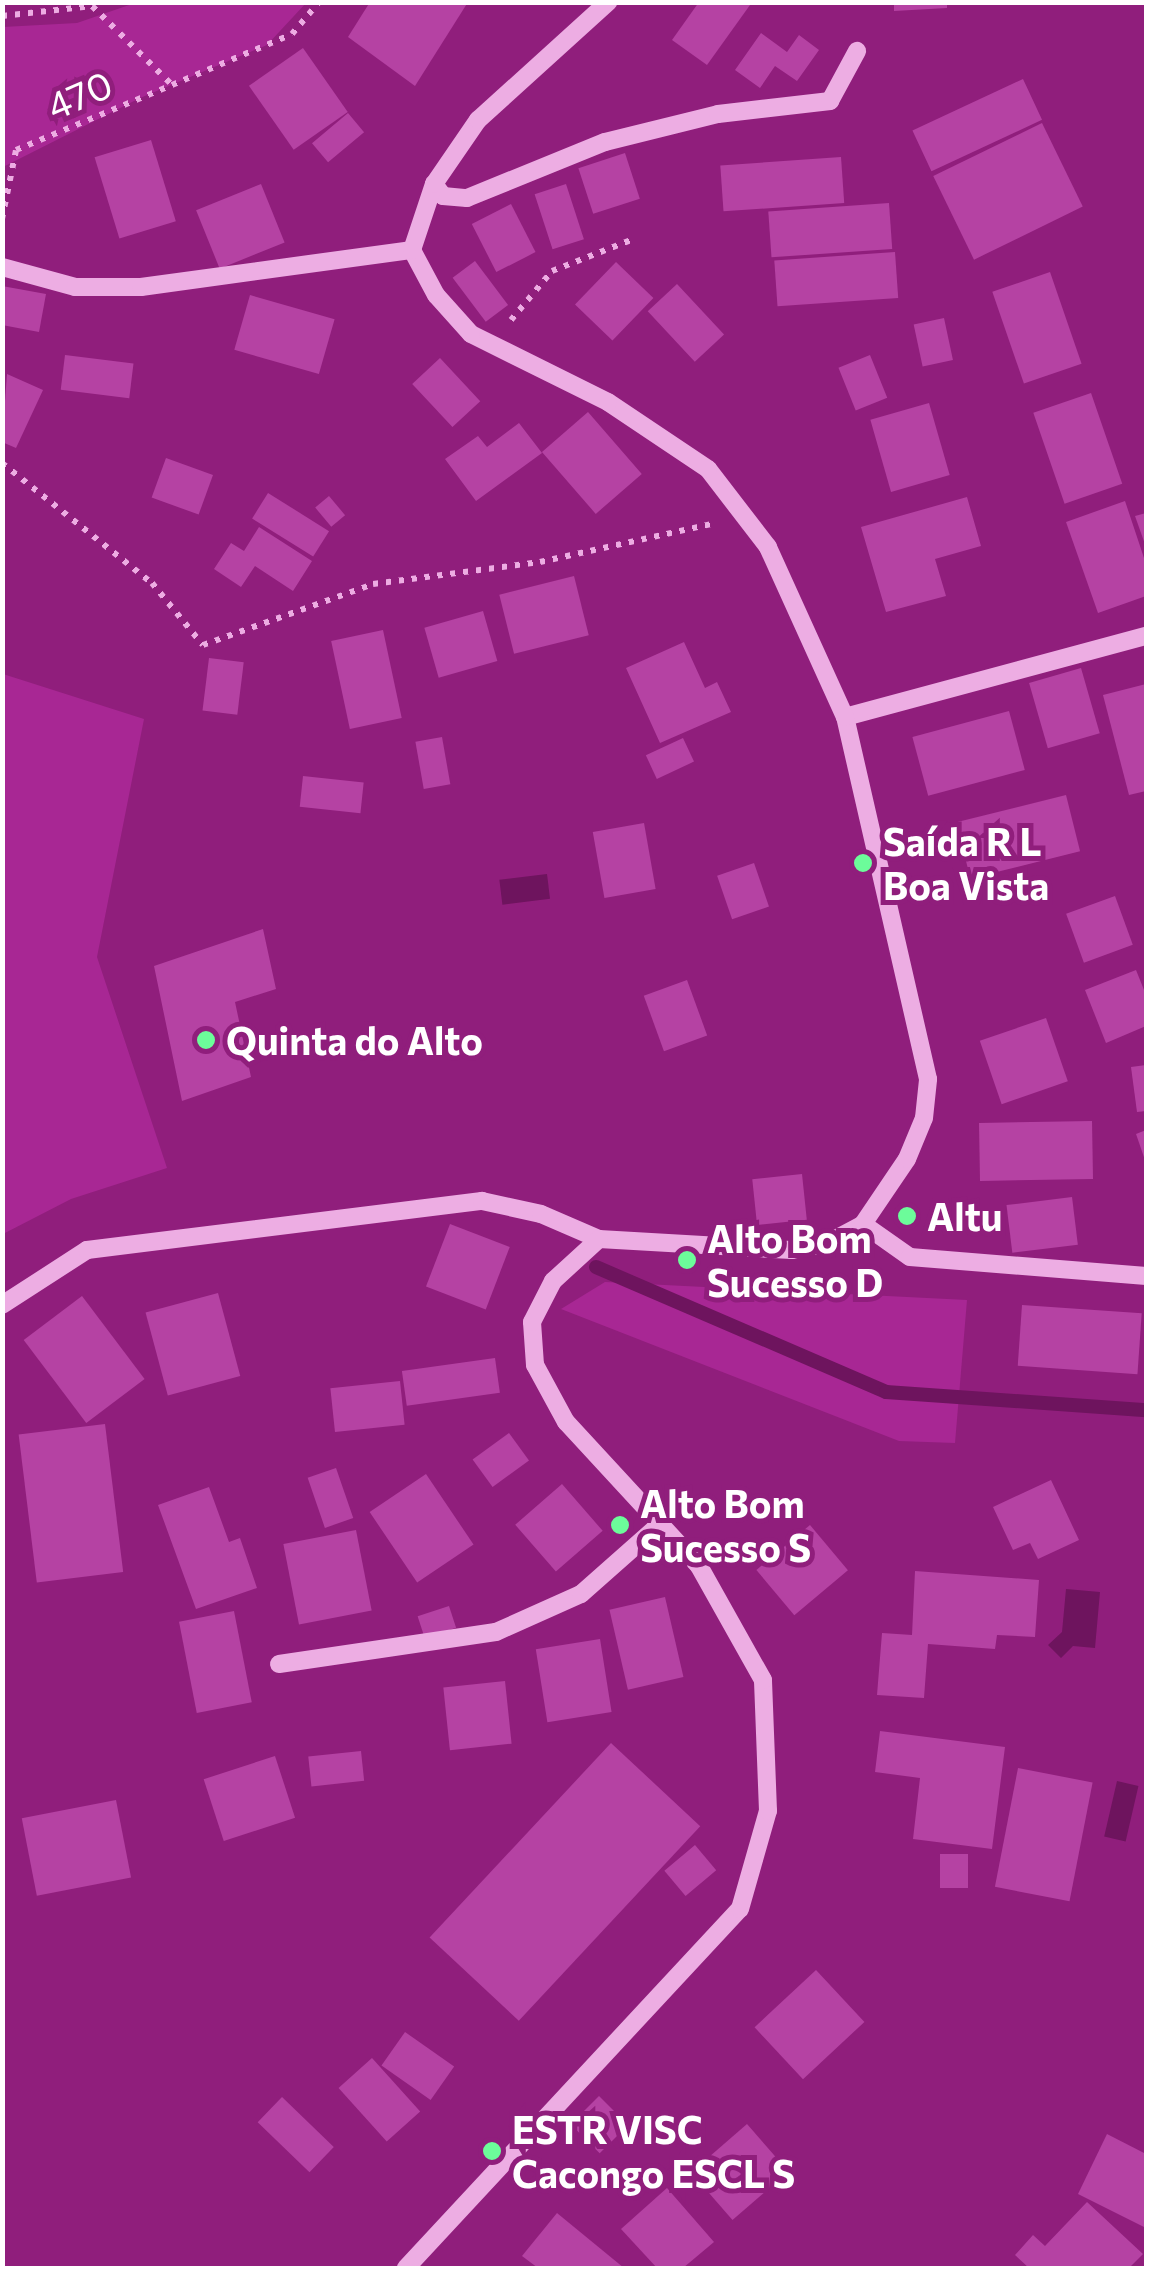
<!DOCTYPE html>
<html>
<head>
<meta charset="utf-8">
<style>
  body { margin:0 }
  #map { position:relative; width:1149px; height:2271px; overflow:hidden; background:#901e7c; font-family:Commissioner,sans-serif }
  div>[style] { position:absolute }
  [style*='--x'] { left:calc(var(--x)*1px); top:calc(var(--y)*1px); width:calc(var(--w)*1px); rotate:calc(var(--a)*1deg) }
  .green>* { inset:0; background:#a82794 }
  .water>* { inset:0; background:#6e145e; transform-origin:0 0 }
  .stream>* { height:14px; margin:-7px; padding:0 7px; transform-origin:7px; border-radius:7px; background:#6e145e }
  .building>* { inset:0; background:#b542a3; transform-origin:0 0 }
  .path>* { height:6px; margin-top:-3px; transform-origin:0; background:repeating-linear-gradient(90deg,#edade3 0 5px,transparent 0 13px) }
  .minor>* { height:18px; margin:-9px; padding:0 9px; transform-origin:9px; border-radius:9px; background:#edade3 }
  .dots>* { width:28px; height:28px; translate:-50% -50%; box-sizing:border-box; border:5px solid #901e7c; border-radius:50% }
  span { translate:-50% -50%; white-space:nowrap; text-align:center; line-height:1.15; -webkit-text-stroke:10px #901e7c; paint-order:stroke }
  .street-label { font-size:38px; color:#fff }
  .poi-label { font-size:38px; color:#fff; font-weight:700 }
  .left { translate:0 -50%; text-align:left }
  .frame { position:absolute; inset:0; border:5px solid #fff; pointer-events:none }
</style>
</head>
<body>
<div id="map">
  <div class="green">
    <div style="clip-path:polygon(135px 3px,306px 3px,267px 45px,140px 98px,3px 167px,3px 27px,77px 23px)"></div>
    <div style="clip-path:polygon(3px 674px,144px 719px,97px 957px,167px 1168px,71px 1199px,3px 1234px)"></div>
    <div style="clip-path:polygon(605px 1282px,967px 1300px,955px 1443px,899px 1441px,561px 1309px)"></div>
  </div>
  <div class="water">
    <div style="left:547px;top:874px;width:25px;height:48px;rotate:83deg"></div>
    <div style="clip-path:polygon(1066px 1589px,1100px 1592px,1095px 1648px,1073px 1646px,1061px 1658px,1048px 1645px,1062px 1632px)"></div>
    <div style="left:1117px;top:1781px;width:22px;height:57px;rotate:13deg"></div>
  </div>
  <div class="stream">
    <div style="--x:596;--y:1267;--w:316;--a:23.3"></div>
    <div style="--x:886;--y:1392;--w:261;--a:4"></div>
  </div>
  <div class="building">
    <div style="clip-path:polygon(370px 2px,468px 2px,415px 86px,348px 37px)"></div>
    <div style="clip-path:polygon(699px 2px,750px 5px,707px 65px,672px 40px)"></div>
    <div style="clip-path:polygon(894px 2px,947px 2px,947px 8px,894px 11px)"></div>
    <div style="clip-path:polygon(761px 33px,787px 52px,799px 35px,819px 50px,797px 81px,775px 66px,760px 88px,735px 70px)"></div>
    <div style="left:303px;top:48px;width:78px;height:66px;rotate:55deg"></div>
    <div style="left:1023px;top:79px;width:45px;height:122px;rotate:65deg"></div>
    <div style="left:348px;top:113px;width:25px;height:47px;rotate:50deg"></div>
    <div style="left:1042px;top:123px;width:93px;height:121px;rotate:64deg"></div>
    <div style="left:151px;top:140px;width:85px;height:59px;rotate:73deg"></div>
    <div style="left:625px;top:153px;width:48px;height:49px;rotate:72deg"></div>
    <div style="left:841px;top:157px;width:46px;height:121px;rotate:86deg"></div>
    <div style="left:261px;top:184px;width:63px;height:70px;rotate:68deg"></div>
    <div style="left:566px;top:184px;width:58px;height:33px;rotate:72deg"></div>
    <div style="left:889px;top:203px;width:46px;height:121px;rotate:86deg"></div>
    <div style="left:511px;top:204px;width:54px;height:44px;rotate:63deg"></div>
    <div style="left:895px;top:252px;width:46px;height:121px;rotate:86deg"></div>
    <div style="left:475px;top:261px;width:55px;height:28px;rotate:53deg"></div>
    <div style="left:616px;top:262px;width:52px;height:59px;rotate:44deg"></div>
    <div style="left:1050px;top:272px;width:97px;height:61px;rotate:71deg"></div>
    <div style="left:677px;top:284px;width:69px;height:40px;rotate:47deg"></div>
    <div style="clip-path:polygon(2px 286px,46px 294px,39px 332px,2px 325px)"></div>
    <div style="left:250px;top:295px;width:88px;height:57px;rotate:16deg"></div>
    <div style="left:944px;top:318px;width:43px;height:31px;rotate:78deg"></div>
    <div style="left:65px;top:355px;width:69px;height:35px;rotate:7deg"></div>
    <div style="left:870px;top:355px;width:46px;height:34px;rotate:68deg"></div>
    <div style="left:440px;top:358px;width:59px;height:38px;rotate:47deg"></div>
    <div style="clip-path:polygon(7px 374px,43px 390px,16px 448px,2px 442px)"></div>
    <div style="left:1091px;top:393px;width:96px;height:61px;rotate:71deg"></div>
    <div style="left:929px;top:403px;width:75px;height:61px;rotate:74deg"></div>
    <div style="left:588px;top:412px;width:82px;height:61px;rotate:49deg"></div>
    <div style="clip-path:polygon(519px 423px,542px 453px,476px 501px,445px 459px,478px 436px,487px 447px)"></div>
    <div style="left:166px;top:458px;width:50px;height:42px;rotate:20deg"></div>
    <div style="left:268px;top:493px;width:72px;height:30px;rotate:32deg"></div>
    <div style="left:329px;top:496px;width:25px;height:18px;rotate:50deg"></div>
    <div style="clip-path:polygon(967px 497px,981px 546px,935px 559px,946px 596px,886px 612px,861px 527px)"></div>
    <div style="clip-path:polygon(1125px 501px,1146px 564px,1146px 596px,1098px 613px,1066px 522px)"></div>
    <div style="clip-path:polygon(1146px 513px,1146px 547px,1135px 516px)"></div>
    <div style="clip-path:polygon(259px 527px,312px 561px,293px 591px,255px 566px,241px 587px,214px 569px,231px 543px,244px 551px)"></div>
    <div style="left:574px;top:576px;width:61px;height:77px;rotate:76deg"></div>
    <div style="left:483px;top:611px;width:52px;height:61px;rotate:74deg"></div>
    <div style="left:383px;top:630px;width:90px;height:53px;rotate:78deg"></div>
    <div style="clip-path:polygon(684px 642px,705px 688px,717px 682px,731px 712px,660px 743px,626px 668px)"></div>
    <div style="left:209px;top:658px;width:35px;height:53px;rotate:7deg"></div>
    <div style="left:1081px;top:668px;width:68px;height:54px;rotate:74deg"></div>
    <div style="clip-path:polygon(1146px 684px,1146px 791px,1129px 795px,1103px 695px)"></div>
    <div style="left:1009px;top:711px;width:61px;height:100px;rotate:75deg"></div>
    <div style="left:442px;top:737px;width:48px;height:27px;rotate:80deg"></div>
    <div style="left:683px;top:738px;width:26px;height:41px;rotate:65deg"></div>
    <div style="left:303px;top:776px;width:61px;height:31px;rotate:6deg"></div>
    <div style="left:1066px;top:795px;width:58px;height:113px;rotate:76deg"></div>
    <div style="left:644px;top:823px;width:67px;height:52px;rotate:80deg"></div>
    <div style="left:754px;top:863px;width:46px;height:39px;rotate:71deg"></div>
    <div style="left:1115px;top:896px;width:52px;height:52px;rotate:70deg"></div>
    <div style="clip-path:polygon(263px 929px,276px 989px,235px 1002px,251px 1077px,182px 1101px,154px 966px)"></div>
    <div style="clip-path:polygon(1136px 970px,1146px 995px,1146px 1026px,1106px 1043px,1085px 990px)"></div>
    <div style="left:687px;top:980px;width:59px;height:46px;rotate:70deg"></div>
    <div style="left:1046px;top:1018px;width:67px;height:70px;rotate:71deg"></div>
    <div style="clip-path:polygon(1146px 1065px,1146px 1111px,1137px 1112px,1131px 1067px)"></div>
    <div style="left:1092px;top:1121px;width:58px;height:113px;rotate:89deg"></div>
    <div style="clip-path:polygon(1146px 1130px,1146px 1163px,1136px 1134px)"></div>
    <div style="left:802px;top:1174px;width:46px;height:50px;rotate:84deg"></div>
    <div style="left:1072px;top:1197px;width:48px;height:66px;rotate:83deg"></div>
    <div style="left:450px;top:1224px;width:64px;height:67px;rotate:21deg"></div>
    <div style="left:218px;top:1293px;width:86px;height:75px;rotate:75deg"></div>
    <div style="left:82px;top:1296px;width:104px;height:73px;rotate:53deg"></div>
    <div style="left:1022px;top:1305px;width:120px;height:61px;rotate:4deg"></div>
    <div style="left:495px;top:1358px;width:35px;height:94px;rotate:82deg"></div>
    <div style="left:400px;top:1381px;width:44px;height:70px;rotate:84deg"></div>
    <div style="left:105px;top:1424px;width:149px;height:87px;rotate:83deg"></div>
    <div style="left:509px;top:1433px;width:34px;height:45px;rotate:54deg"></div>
    <div style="left:336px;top:1468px;width:53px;height:30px;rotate:71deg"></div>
    <div style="left:426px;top:1474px;width:85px;height:68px;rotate:56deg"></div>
    <div style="clip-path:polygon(1051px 1480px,1079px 1540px,1038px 1559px,1030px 1543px,1013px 1550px,993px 1507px)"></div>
    <div style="left:562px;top:1484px;width:62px;height:62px;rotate:49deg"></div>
    <div style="clip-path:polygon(209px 1487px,229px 1542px,240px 1538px,257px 1588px,196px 1609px,158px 1505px)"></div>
    <div style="left:810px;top:1525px;width:59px;height:70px;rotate:50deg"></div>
    <div style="left:356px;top:1530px;width:82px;height:74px;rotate:79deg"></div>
    <div style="clip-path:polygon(915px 1571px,1039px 1580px,1035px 1637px,997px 1635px,995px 1649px,928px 1644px,924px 1698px,877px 1695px,882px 1633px,912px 1635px)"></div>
    <div style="left:665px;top:1597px;width:82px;height:57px;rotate:77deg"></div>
    <div style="left:449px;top:1606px;width:23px;height:33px;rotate:72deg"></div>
    <div style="left:234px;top:1611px;width:93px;height:56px;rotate:79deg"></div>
    <div style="left:600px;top:1639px;width:74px;height:65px;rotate:81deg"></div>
    <div style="left:505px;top:1681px;width:63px;height:62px;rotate:84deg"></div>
    <div style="clip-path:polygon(880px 1731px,1005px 1747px,992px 1849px,913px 1839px,920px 1778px,875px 1772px)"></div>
    <div style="left:611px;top:1743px;width:122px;height:266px;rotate:43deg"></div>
    <div style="left:361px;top:1751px;width:30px;height:53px;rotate:84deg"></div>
    <div style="left:275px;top:1756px;width:65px;height:75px;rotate:72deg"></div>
    <div style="left:1018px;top:1768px;width:76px;height:121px;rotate:11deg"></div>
    <div style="left:116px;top:1800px;width:79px;height:96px;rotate:79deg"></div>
    <div style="left:695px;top:1845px;width:33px;height:40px;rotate:50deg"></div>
    <div style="left:968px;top:1854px;width:34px;height:28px;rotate:90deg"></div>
    <div style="left:816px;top:1970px;width:71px;height:84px;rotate:47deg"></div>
    <div style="left:405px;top:2032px;width:60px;height:41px;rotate:35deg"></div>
    <div style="left:372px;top:2058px;width:72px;height:45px;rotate:48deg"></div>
    <div style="left:599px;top:2096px;width:41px;height:40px;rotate:45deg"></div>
    <div style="left:282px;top:2097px;width:72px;height:35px;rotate:44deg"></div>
    <div style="left:747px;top:2124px;width:63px;height:74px;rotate:49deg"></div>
    <div style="clip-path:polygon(1107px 2134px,1146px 2154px,1146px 2228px,1078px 2194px)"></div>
    <div style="clip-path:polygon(667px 2188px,714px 2242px,683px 2268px,657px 2268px,621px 2229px)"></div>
    <div style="clip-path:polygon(1087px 2202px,1143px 2254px,1129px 2268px,1029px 2268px,1015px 2255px,1033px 2235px,1045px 2246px)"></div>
    <div style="clip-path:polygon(557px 2213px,624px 2268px,538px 2268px,522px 2256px)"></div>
  </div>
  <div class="path">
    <div style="--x:2;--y:16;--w:91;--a:-6.3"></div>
    <div style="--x:92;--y:6;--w:112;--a:44.6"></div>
    <div style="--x:172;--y:85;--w:130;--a:-23"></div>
    <div style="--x:292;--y:34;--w:42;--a:-49.8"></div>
    <div style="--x:2;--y:219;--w:70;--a:-78.5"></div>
    <div style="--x:16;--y:150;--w:169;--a:-22.6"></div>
    <div style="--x:511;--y:320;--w:64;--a:-50.1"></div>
    <div style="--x:552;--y:271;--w:90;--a:-21.4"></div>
    <div style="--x:2;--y:463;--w:192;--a:38.7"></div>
    <div style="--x:152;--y:583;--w:80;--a:50.6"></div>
    <div style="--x:203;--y:645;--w:181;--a:-19.7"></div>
    <div style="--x:373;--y:584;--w:168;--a:-7.5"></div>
    <div style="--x:540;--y:562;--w:175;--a:-12.5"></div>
  </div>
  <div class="minor">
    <div style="--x:434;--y:184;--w:15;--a:53"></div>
    <div style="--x:443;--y:196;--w:24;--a:5"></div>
    <div style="--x:467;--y:198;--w:149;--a:-22.1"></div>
    <div style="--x:605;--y:142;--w:116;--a:-13.9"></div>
    <div style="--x:718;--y:114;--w:113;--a:-6.6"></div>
    <div style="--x:830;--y:101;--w:57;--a:-61.6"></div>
    <div style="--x:2;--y:267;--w:76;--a:15.3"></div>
    <div style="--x:75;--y:287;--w:66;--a:0"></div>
    <div style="--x:141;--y:287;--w:274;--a:-7.8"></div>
    <div style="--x:845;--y:717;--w:312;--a:-15.1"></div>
    <div style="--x:863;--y:1224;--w:57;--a:35.1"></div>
    <div style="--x:910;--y:1257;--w:237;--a:4.6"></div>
    <div style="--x:2;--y:1305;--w:101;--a:-32.9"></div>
    <div style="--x:87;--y:1250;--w:398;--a:-7.1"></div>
    <div style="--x:482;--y:1201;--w:60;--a:12.4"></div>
    <div style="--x:541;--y:1214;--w:63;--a:23.3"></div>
    <div style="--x:599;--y:1239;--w:193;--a:3.3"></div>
    <div style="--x:792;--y:1250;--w:37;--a:-11"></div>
    <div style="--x:828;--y:1243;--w:40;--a:-28"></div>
    <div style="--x:863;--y:1224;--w:78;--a:-55.9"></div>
    <div style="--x:907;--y:1159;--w:44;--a:-67.5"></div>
    <div style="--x:924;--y:1118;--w:39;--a:-84"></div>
    <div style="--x:928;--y:1079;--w:371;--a:-102.9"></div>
    <div style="--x:845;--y:717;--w:187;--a:-114.4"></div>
    <div style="--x:768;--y:547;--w:98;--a:-127.6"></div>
    <div style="--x:708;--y:469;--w:120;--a:-146.2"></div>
    <div style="--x:608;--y:402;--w:153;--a:-153.6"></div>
    <div style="--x:471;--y:334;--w:52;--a:-131.9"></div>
    <div style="--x:436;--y:295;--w:51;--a:-118.1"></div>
    <div style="--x:412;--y:250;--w:70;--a:-71.6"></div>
    <div style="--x:434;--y:184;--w:78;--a:-55.5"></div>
    <div style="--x:478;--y:120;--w:176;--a:-42.2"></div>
    <div style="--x:279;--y:1664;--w:219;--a:-8.4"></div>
    <div style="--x:496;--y:1632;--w:93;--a:-24.1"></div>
    <div style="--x:581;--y:1594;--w:106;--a:-41.5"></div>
    <div style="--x:406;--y:2268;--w:490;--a:-47.1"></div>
    <div style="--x:740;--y:1909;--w:102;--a:-74.1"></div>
    <div style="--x:768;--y:1811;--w:131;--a:-92.2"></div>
    <div style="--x:763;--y:1680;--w:131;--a:-119.3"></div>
    <div style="--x:699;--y:1566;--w:196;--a:-132.7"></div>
    <div style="--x:566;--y:1422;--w:65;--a:-118.5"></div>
    <div style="--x:535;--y:1365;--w:43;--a:-94"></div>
    <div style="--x:532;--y:1322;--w:46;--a:-62.9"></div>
    <div style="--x:553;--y:1281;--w:62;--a:-42.4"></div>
  </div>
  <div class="dots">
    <div style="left:863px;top:863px;background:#6cfc9a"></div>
    <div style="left:206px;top:1040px;background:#6cfc9a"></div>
    <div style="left:907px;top:1216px;background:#6cfc9a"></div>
    <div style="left:687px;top:1260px;background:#6cfc9a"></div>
    <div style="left:620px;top:1525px;background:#6cfc9a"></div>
    <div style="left:492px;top:2151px;background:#6cfc9a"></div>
  </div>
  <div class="street-label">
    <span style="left:79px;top:94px;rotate:-23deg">470</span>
  </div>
  <div class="poi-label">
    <span class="left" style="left:883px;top:863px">Saída R L<br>Boa Vista</span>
    <span class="left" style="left:226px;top:1040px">Quinta do Alto</span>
    <span class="left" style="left:927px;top:1216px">Altu</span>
    <span class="left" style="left:707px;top:1260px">Alto Bom<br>Sucesso D</span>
    <span class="left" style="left:640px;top:1525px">Alto Bom<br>Sucesso S</span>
    <span class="left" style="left:512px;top:2151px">ESTR VISC<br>Cacongo ESCL S</span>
  </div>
  <div class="frame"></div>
</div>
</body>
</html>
